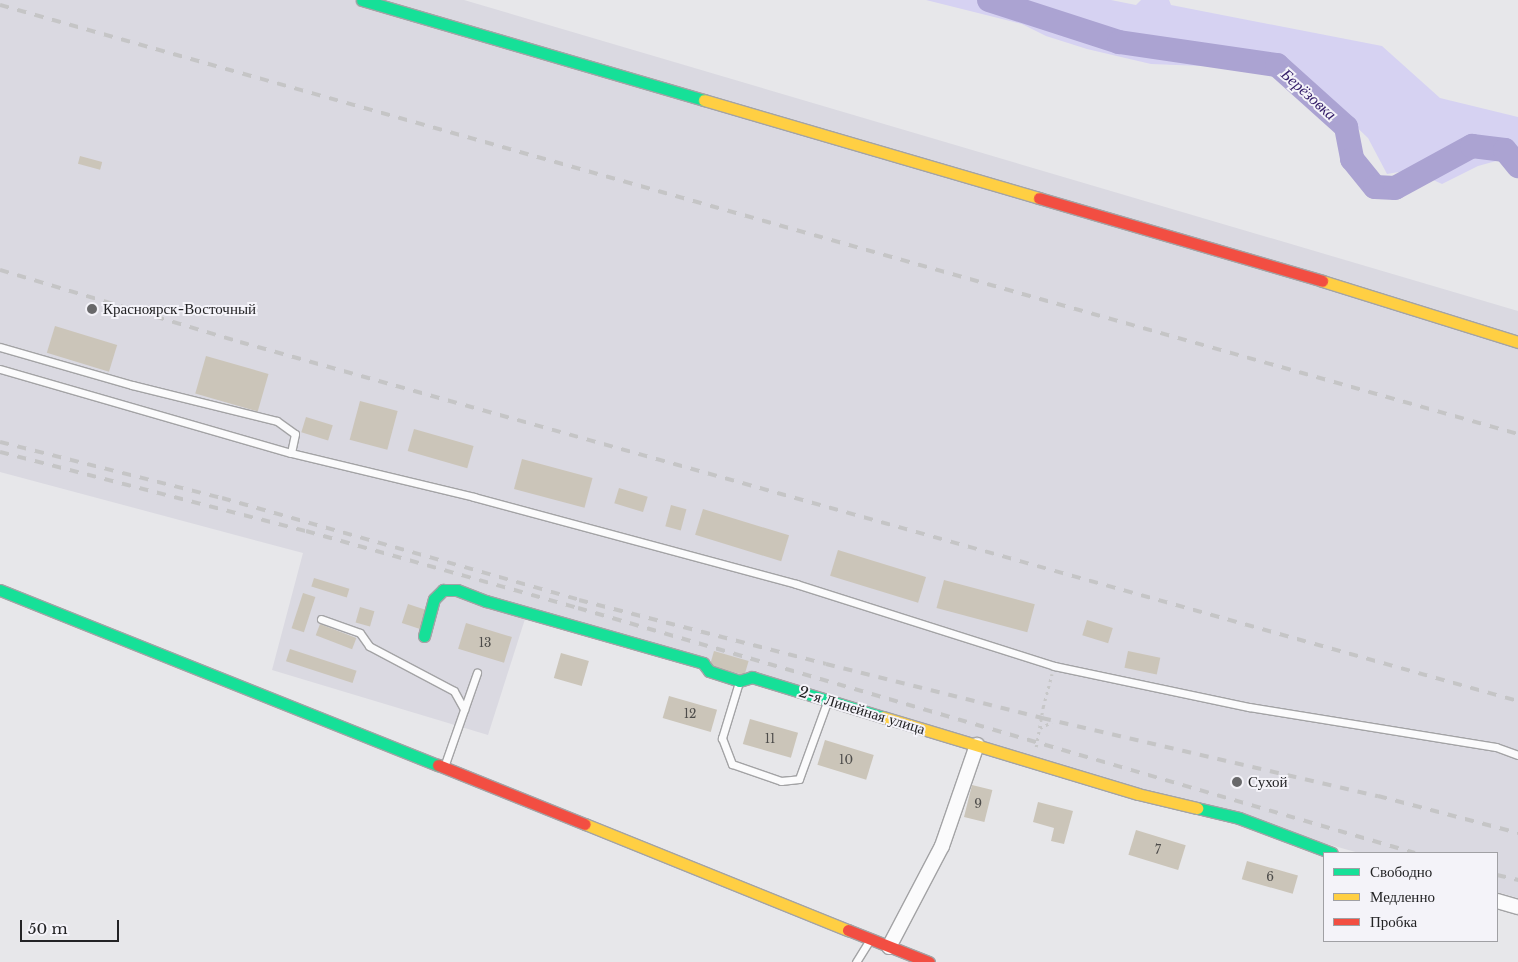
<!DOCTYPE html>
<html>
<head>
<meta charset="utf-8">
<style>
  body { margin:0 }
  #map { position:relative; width:1518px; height:962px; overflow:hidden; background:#e7e7ea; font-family:"Libre Baskerville",serif }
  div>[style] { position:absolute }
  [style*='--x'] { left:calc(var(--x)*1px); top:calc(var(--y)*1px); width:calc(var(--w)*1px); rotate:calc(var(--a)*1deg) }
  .built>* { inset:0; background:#dad9e1 }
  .green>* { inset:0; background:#d6d2f2 }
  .river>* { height:24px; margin:-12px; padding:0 12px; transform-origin:12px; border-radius:12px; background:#aba3d2 }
  .building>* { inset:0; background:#cbc5b9; transform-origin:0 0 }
  .path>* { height:2.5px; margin-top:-1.25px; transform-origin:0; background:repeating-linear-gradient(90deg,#c7c7c8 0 2.5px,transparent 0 6.5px) }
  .roads { filter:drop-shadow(1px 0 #a3a3a5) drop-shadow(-1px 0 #a3a3a5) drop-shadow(0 1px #a3a3a5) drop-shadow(0 -1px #a3a3a5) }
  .lane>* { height:7px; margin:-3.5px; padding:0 3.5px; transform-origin:3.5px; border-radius:3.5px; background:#fbfbfc }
  .street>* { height:14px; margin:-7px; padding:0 7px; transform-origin:7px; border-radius:7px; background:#fbfbfc }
  .fast>* { height:11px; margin:-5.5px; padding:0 5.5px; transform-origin:5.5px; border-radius:5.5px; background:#16e098 }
  .slow>* { height:11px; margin:-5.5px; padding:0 5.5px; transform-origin:5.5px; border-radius:5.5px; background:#ffcf43 }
  .jam>* { height:11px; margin:-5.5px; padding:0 5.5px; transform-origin:5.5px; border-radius:5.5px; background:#f24e42 }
  .rail>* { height:4px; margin-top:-2px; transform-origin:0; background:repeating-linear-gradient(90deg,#c5c5c6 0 9px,transparent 0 18px) }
  .dots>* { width:14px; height:14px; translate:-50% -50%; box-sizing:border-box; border:2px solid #f4f3f9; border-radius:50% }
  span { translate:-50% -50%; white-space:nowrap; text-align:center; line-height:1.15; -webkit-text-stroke:4px #f4f3f9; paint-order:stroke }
  .number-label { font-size:12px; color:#4d4c4a }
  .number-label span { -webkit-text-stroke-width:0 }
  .poi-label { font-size:15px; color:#232325 }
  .left { translate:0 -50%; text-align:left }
  .street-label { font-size:15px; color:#232325 }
  .water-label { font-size:16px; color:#331c68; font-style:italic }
  .legend { position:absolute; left:1323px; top:852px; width:175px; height:90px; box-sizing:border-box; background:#f4f3f9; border:1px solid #a0a0a4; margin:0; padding:6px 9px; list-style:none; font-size:15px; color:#232325 }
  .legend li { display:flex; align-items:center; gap:10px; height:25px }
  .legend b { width:25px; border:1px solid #a0a0a4 }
  .scale { position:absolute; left:20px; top:920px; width:99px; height:22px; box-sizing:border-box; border:2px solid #232325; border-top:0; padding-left:6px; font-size:15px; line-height:18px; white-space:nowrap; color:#232325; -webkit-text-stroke:4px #f4f3f9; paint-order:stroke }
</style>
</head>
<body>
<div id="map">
  <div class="built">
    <div style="clip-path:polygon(0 0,464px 0,1518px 311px,1518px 898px,1497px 892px,1497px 853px,1359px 853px,525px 619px,488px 735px,272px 670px,303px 553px,0 472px)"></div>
  </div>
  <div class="green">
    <div style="clip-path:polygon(926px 0,1111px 0,1136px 5px,1141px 0,1169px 0,1171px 5px,1382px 46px,1440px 98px,1518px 117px,1518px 155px,1478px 166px,1442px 184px,1411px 170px,1387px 174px,1368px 138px,1323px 95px,1271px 73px,1228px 67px,1151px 64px,1087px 49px,1046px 36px,1022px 24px)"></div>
  </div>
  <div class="river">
    <div style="--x:989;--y:0;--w:137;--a:17.9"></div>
    <div style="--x:1119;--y:42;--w:160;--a:8.3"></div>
    <div style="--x:1277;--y:65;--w:93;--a:41.9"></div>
    <div style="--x:1346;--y:127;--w:33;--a:79"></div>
    <div style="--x:1352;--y:159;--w:36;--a:51"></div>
    <div style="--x:1375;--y:187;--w:20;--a:3"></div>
    <div style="--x:1395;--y:188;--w:88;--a:-28.6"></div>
    <div style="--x:1472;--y:146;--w:33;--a:7"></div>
    <div style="--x:1505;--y:150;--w:21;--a:51"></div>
  </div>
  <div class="building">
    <div style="left:80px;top:156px;width:23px;height:8px;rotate:15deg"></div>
    <div style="left:55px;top:326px;width:65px;height:28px;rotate:17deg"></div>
    <div style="left:206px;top:356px;width:65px;height:39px;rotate:16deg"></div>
    <div style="left:360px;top:401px;width:39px;height:40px;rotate:15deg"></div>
    <div style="left:306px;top:417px;width:28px;height:16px;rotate:17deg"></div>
    <div style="left:414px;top:429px;width:62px;height:23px;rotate:16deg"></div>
    <div style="left:522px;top:459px;width:73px;height:31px;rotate:15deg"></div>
    <div style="left:619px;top:488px;width:30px;height:16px;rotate:17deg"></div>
    <div style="left:671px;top:505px;width:16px;height:22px;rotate:15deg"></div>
    <div style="left:703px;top:509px;width:90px;height:27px;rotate:17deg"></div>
    <div style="left:838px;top:550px;width:92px;height:27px;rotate:17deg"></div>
    <div style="left:314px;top:578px;width:37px;height:9px;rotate:17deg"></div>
    <div style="left:944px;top:580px;width:94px;height:29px;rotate:15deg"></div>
    <div style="left:303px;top:593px;width:13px;height:37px;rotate:18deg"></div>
    <div style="left:408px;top:604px;width:20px;height:20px;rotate:18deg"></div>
    <div style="left:360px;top:607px;width:15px;height:16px;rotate:16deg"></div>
    <div style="left:1087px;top:620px;width:27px;height:16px;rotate:17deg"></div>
    <div style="left:466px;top:623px;width:48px;height:27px;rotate:17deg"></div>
    <div style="left:320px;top:624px;width:39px;height:12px;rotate:21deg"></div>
    <div style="left:290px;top:649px;width:70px;height:13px;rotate:18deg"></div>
    <div style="left:714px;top:651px;width:36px;height:15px;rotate:16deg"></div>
    <div style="left:1128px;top:651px;width:33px;height:17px;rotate:12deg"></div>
    <div style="left:561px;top:653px;width:29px;height:26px;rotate:16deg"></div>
    <div style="left:669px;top:696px;width:50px;height:23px;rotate:16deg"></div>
    <div style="left:750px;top:719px;width:50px;height:26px;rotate:16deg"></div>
    <div style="left:825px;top:740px;width:51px;height:26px;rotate:17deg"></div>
    <div style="left:972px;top:785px;width:21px;height:33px;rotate:14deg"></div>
    <div style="clip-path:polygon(1038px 802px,1073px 811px,1064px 844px,1051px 841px,1054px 828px,1033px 822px)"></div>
    <div style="left:1136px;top:830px;width:52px;height:26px;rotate:17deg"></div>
    <div style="left:1247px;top:861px;width:53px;height:19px;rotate:16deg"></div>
  </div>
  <div class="path">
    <div style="--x:1040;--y:728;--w:13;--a:-27"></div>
    <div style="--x:1036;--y:747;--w:41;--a:-80.1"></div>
    <div style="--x:1043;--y:707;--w:34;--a:-75"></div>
  </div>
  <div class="roads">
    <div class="lane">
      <div style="--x:0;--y:347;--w:137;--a:16.1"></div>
      <div style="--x:132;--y:385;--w:149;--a:13.9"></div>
      <div style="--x:277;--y:421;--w:22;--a:36"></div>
      <div style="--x:295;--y:434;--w:19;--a:102"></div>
      <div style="--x:0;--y:369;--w:303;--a:16.1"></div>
      <div style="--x:291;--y:453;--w:188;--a:13.5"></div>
      <div style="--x:474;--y:497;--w:334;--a:15.1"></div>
      <div style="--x:796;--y:584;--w:271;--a:17.6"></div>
      <div style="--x:1054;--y:666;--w:199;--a:11.9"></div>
      <div style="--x:1249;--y:707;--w:250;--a:9.2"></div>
      <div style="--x:1496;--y:747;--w:23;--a:20"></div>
      <div style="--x:321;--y:619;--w:41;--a:19.7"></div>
      <div style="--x:360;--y:633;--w:16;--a:55"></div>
      <div style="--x:369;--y:646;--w:96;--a:27.9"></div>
      <div style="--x:454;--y:691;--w:21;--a:61"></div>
      <div style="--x:739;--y:682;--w:59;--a:106.9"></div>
      <div style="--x:722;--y:738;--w:28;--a:69"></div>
      <div style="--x:732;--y:764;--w:52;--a:19.1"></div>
      <div style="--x:781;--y:781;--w:18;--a:-6"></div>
      <div style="--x:799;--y:779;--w:82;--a:-70"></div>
      <div style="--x:444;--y:767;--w:100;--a:-70.7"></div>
      <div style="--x:856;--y:962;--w:26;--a:-58"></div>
    </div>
    <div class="street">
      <div style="--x:1497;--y:901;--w:22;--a:16"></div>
      <div style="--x:889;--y:947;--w:114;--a:-62.3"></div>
      <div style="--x:942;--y:846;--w:107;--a:-70.9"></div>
    </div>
    <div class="fast">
      <div style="--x:362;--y:0;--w:356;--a:16.3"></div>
      <div style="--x:0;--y:590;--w:472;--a:21.8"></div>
      <div style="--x:424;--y:636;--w:38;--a:-75"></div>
      <div style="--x:434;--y:599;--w:13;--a:-45"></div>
      <div style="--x:443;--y:590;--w:14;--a:0"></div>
      <div style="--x:457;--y:590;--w:31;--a:21"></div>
      <div style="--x:486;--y:601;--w:226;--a:15.9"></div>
      <div style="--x:703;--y:663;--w:10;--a:53"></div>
      <div style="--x:709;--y:671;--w:32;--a:18"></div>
      <div style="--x:739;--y:681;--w:14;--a:-17"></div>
      <div style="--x:752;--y:677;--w:137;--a:17"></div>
      <div style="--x:1197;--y:808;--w:43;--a:13.4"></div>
      <div style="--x:1239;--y:818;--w:99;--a:20.6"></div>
    </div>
    <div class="slow">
      <div style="--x:704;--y:100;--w:349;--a:16.3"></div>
      <div style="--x:1322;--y:281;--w:205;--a:17.3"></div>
      <div style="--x:883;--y:717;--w:266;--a:16.8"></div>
      <div style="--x:1138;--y:794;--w:61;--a:13.3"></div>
      <div style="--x:585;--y:824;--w:284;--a:22"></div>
    </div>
    <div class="jam">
      <div style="--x:1039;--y:198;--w:295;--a:16.3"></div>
      <div style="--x:438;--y:765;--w:158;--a:21.9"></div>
      <div style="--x:848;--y:930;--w:87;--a:21.6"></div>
    </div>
  </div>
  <div class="rail">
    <div style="--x:0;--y:5;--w:1577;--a:15.78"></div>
    <div style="--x:0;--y:270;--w:251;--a:16.7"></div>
    <div style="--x:240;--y:342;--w:1327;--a:15.69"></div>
    <div style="--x:0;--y:442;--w:229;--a:14.2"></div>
    <div style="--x:222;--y:498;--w:371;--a:15.9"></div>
    <div style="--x:579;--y:600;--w:255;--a:14.5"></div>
    <div style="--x:826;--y:664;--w:223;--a:14"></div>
    <div style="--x:1042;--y:718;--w:345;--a:13.1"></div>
    <div style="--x:1378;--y:796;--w:145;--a:14.8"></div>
    <div style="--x:0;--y:452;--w:316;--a:14.5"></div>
    <div style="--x:306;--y:531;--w:283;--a:15.8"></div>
    <div style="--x:578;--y:608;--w:872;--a:16.32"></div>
    <div style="--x:1497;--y:875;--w:22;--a:13"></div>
  </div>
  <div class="dots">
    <div style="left:92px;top:309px;background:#68686a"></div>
    <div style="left:1237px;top:782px;background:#68686a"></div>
  </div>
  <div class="number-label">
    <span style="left:485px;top:643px">13</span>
    <span style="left:690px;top:714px">12</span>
    <span style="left:770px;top:739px">11</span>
    <span style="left:846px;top:760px">10</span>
    <span style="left:978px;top:804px">9</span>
    <span style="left:1158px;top:850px">7</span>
    <span style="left:1270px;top:877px">6</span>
  </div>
  <div class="poi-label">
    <span class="left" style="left:103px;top:309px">Красноярск-Восточный</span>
    <span class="left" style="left:1248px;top:782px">Сухой</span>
  </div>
  <div class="street-label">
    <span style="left:862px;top:710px;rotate:17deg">2-я Линейная улица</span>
  </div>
  <div class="water-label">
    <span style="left:1309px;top:94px;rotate:42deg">Берёзовка</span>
  </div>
  <ul class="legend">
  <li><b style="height:6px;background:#16e098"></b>Свободно</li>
  <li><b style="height:6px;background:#ffcf43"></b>Медленно</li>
  <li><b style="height:6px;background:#f24e42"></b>Пробка</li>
  </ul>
  <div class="scale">50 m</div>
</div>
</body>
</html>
